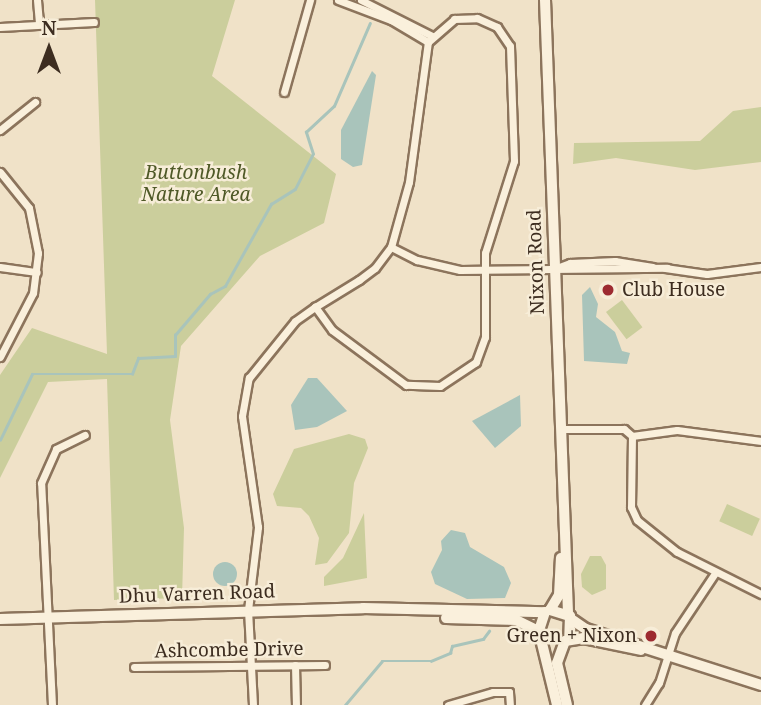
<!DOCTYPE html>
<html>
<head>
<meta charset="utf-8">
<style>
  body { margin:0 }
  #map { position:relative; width:761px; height:705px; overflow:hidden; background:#f0e2c8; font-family:"Noto Serif",serif }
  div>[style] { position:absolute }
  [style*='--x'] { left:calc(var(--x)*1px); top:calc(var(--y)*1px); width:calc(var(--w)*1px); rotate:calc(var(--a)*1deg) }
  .green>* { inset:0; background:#cbce9c; transform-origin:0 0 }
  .water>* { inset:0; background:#a9c4bb }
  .round { border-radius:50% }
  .stream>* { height:2.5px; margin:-1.25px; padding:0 1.25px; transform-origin:1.25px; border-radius:1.25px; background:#a9c4bb }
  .building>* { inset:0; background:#ce9c7e }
  .roads { filter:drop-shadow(2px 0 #8c745c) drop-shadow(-2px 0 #8c745c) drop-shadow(0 2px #8c745c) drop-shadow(0 -2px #8c745c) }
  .minor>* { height:7px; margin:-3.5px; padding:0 3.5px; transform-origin:3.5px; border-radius:3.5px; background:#faf0dc }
  .tertiary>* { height:10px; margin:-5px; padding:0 5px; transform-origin:5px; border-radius:5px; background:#faf0dc }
  .secondary>* { height:10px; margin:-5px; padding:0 5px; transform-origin:5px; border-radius:5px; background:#faf0dc }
  .dots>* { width:19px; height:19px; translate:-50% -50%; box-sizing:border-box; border:4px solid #f7edd8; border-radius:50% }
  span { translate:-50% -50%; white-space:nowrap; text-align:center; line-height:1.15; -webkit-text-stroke:5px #f7edd8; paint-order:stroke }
  .park-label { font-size:19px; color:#4f5927; font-style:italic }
  .street-label { font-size:19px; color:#3d2d20 }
  .poi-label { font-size:19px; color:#3d2d20 }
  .left { translate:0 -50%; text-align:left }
  .right { translate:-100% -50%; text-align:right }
  .north { position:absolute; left:14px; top:14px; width:70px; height:70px; -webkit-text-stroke:5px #f7edd8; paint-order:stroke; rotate:0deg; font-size:19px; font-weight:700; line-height:28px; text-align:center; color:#3d2d20 }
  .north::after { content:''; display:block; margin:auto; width:24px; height:32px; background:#3d2d20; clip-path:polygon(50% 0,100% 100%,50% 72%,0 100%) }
</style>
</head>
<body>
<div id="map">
  <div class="green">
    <div style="clip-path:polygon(95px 0,235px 0,212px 76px,336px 174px,324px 223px,260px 256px,181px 346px,170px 420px,184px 528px,182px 598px,114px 600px,107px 379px,48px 382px,0 478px,0 375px,32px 328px,107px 354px)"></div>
    <div style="clip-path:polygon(761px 107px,761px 162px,695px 170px,616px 158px,573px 164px,574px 143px,700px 141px,733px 111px)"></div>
    <div style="left:622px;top:300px;width:34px;height:20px;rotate:53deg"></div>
    <div style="clip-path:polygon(349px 434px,365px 439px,368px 448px,354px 483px,349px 533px,327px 563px,315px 565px,319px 538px,309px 516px,301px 508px,277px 506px,273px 494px,294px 449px)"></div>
    <div style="left:727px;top:504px;width:36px;height:19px;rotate:24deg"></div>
    <div style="clip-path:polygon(364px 513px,367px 578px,324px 586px,324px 577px,343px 558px)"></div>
    <div style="clip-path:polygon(590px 556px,601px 556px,606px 565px,606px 589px,592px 595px,582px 587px,581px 574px)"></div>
  </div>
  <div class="water">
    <div style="clip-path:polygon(372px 71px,376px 75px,362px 165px,353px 167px,341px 159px,341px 130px)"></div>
    <div style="clip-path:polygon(590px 287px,598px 304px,596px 317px,615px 332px,622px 351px,630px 353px,627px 364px,584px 361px,582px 295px)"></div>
    <div style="clip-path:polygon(308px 378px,317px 378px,347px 411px,317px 427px,295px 430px,291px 405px)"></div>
    <div style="clip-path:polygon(520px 395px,521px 426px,495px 448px,472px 421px)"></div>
    <div style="clip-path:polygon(451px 530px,465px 533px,470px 547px,504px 567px,511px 583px,505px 598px,467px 599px,435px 584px,431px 572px,442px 550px,441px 541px)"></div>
    <div class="round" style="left:213px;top:562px;width:24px;height:24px"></div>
  </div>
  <div class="stream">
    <div style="--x:0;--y:440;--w:73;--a:-64.1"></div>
    <div style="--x:32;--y:374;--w:100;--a:0"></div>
    <div style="--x:132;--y:374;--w:17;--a:-69"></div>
    <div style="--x:138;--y:358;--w:37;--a:-3"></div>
    <div style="--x:175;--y:356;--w:21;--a:-90"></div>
    <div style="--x:175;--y:335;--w:54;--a:-49.5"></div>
    <div style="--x:210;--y:294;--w:17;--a:-28"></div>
    <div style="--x:225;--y:286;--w:94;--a:-60.7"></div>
    <div style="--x:271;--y:204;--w:28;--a:-32"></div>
    <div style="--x:295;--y:189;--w:39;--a:-63"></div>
    <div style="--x:313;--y:154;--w:23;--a:-108"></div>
    <div style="--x:306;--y:132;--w:38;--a:-43"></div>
    <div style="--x:334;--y:106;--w:90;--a:-66.6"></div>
    <div style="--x:345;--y:705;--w:57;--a:-49.9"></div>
    <div style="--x:382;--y:661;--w:49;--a:0"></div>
    <div style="--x:431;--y:661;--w:21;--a:-23"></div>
    <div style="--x:450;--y:653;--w:7;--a:-74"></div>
    <div style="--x:452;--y:646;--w:32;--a:-13"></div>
    <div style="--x:483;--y:639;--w:10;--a:-53"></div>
  </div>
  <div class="building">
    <div class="round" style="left:599px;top:281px;width:18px;height:18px"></div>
  </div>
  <div class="roads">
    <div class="minor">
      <div style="--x:37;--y:0;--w:24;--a:85"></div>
      <div style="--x:338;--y:0;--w:57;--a:20.7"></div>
      <div style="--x:391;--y:20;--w:43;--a:30.7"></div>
      <div style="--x:361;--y:0;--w:80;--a:26.9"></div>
      <div style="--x:0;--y:27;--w:94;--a:-3"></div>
      <div style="--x:284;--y:92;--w:96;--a:-74.2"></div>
      <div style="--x:0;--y:130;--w:45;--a:-38.7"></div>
      <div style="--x:0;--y:172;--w:46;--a:51.1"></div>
      <div style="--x:29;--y:208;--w:46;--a:78.7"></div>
      <div style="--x:38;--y:253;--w:40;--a:97.1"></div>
      <div style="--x:33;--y:293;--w:72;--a:117.3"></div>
      <div style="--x:391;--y:247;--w:29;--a:27"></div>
      <div style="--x:417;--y:260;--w:44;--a:13.1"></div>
      <div style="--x:460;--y:270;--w:207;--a:-0.6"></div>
      <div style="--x:0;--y:267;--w:37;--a:8"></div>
      <div style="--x:665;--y:268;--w:42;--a:8.1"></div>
      <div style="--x:707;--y:274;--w:54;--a:-7.4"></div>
      <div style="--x:554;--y:269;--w:17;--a:-21"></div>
      <div style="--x:570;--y:263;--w:45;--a:-2.5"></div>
      <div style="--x:615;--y:261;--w:38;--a:9"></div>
      <div style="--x:560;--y:429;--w:64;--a:0"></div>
      <div style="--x:624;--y:429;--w:11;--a:41"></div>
      <div style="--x:632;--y:436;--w:45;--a:-7.6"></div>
      <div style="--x:677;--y:430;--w:85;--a:7.5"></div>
      <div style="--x:632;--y:436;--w:71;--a:90.8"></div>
      <div style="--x:631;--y:507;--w:14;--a:65"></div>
      <div style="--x:637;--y:520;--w:51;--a:38.7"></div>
      <div style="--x:677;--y:552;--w:94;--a:26.6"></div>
      <div style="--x:295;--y:665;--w:40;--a:88.6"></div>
      <div style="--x:134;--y:667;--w:191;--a:-0.6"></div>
      <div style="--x:52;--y:705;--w:222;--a:-92.8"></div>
      <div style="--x:41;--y:483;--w:37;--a:-66"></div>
      <div style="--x:56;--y:449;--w:32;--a:-26"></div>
      <div style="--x:253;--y:705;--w:95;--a:-93"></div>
      <div style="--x:248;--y:610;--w:84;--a:-83.1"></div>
      <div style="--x:258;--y:527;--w:112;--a:-98.2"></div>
      <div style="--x:242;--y:416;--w:39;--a:-80"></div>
      <div style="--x:249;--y:378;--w:73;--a:-51.1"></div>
      <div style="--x:295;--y:321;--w:24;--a:-35"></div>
      <div style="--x:315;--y:307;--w:52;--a:-31.5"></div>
      <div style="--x:359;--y:280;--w:20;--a:-37"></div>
      <div style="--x:375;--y:268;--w:26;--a:-53"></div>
      <div style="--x:391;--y:247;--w:67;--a:-74.5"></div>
      <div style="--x:409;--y:182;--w:141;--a:-82.3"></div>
      <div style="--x:428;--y:42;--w:35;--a:-41"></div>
      <div style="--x:454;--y:19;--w:23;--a:-2"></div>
      <div style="--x:477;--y:18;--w:22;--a:24"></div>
      <div style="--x:497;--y:27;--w:23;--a:56"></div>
      <div style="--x:510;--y:46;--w:115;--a:88"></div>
      <div style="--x:514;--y:161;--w:96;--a:107.5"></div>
      <div style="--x:485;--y:253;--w:84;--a:90"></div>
      <div style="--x:485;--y:337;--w:27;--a:110"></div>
      <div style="--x:476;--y:362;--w:43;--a:146.3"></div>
      <div style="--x:440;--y:386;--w:34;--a:-178"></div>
      <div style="--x:406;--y:385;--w:92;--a:-143.4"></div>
      <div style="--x:332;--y:330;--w:29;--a:-126"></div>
      <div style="--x:448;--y:705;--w:47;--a:-16.1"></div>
      <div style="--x:493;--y:692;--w:16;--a:0"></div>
      <div style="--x:509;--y:692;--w:13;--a:86"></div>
      <div style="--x:645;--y:705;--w:26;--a:-58"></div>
      <div style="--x:659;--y:683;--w:52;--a:-72.3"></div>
      <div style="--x:675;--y:633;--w:72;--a:-56.3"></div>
    </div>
    <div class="tertiary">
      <div style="--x:571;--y:619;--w:18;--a:34"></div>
      <div style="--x:586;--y:629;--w:184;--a:17.7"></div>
      <div style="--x:565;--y:641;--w:19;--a:-9"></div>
      <div style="--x:584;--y:638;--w:58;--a:11.9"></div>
    </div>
    <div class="secondary">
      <div style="--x:545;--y:0;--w:613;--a:87.85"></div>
      <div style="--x:550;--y:610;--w:17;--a:-59"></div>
      <div style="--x:559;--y:595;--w:37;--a:-87"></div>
      <div style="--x:550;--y:610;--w:21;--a:17"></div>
      <div style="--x:570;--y:616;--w:23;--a:92"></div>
      <div style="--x:545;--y:612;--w:20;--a:108"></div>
      <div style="--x:539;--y:631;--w:76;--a:76.3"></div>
      <div style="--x:446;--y:618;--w:70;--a:1.6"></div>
      <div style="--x:516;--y:620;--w:25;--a:26"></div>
      <div style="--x:0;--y:619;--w:363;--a:-1.7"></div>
      <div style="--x:363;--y:608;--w:182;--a:1.3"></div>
      <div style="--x:565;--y:641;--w:23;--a:110"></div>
      <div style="--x:557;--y:663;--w:43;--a:76.6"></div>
    </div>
  </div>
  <div class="dots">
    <div style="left:608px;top:290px;background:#9d2b31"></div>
    <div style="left:651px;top:636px;background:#9d2b31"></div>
  </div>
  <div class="park-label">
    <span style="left:196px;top:184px">Buttonbush<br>Nature Area</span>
  </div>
  <div class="street-label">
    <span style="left:536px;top:262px;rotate:-92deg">Nixon Road</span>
    <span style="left:197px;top:594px;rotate:-2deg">Dhu Varren Road</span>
    <span style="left:229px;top:650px;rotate:-1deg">Ashcombe Drive</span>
  </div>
  <div class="poi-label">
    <span class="left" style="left:622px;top:290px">Club House</span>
    <span class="right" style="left:637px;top:636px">Green + Nixon</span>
  </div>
  <div class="north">N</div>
</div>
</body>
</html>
